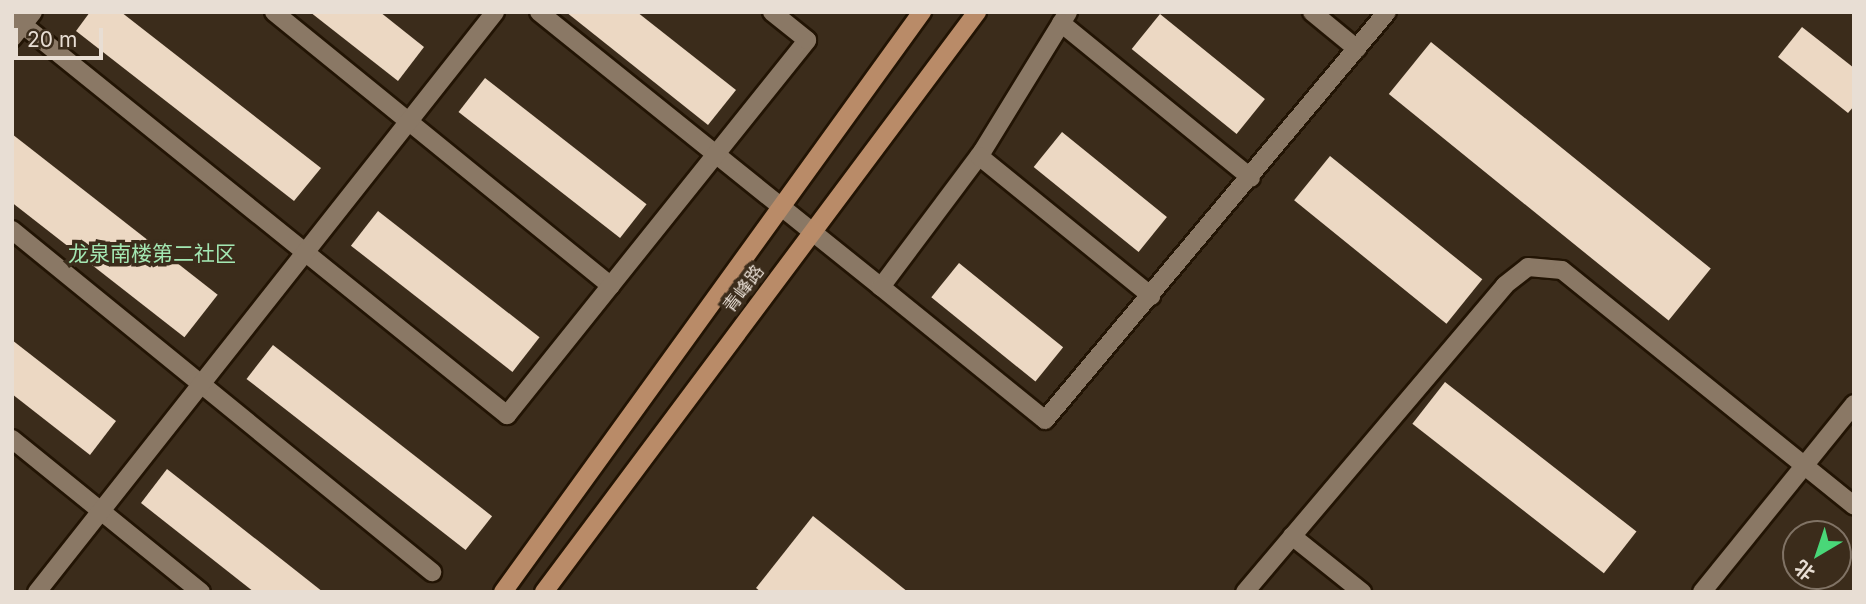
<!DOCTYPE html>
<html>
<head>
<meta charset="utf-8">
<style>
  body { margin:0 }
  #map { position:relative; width:1866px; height:604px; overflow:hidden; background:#3b2c1b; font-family:Inter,"Noto Sans SC",sans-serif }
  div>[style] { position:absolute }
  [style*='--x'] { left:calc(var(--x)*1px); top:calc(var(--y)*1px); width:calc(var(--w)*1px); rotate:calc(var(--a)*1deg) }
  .building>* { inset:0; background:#ecd8c3; transform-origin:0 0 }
  .roads { filter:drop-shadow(2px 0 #221404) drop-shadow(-2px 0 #221404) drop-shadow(0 2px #221404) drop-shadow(0 -2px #221404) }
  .minor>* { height:18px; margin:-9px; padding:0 9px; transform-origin:9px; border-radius:9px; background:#8a7865 }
  .major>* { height:18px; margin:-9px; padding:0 9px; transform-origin:9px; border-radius:9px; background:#b98b68 }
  span { translate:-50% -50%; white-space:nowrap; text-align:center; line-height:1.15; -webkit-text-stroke:7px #3b2c1b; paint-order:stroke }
  .street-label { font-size:18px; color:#e8ded4 }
  .quarter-label { font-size:21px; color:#a3e7b2 }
  .frame { position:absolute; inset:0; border:14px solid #e8ded4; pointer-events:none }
  .north { position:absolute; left:1782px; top:520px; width:70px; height:70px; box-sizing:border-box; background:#3b2c1b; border:2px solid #807365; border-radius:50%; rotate:219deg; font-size:19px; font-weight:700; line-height:28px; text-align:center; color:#e8ded4 }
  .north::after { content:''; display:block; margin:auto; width:24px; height:32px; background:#49d778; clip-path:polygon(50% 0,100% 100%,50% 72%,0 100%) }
  .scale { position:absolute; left:14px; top:28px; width:89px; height:32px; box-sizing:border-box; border:4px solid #e8ded4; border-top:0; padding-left:9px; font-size:21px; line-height:24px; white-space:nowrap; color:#e8ded4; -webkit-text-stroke:5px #3b2c1b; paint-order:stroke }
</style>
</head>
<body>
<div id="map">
  <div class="building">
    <div style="clip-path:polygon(90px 12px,121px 12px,321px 168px,294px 201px,76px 31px)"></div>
    <div style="clip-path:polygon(310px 12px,380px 12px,424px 47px,398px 81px)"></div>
    <div style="clip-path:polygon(566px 12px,637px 12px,736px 90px,708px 125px)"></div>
    <div style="left:1160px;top:14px;width:135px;height:45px;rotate:39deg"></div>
    <div style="clip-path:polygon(1802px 27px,1854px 68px,1854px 106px,1848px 113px,1778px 57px)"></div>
    <div style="left:1431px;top:42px;width:360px;height:67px;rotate:39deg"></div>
    <div style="left:485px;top:78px;width:205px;height:43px;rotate:38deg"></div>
    <div style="left:1062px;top:132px;width:135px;height:45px;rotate:39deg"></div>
    <div style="left:12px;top:134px;width:261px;height:54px;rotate:38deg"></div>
    <div style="left:1330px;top:156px;width:196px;height:57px;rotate:39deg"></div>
    <div style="left:378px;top:211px;width:205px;height:44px;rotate:38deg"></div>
    <div style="left:959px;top:263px;width:134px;height:44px;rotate:39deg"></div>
    <div style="clip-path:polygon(12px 340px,116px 421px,90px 455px,12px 394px)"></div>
    <div style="left:273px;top:345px;width:278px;height:43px;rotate:38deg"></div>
    <div style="left:1445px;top:382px;width:243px;height:53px;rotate:38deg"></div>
    <div style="clip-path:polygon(167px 469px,323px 592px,254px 592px,141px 503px)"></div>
    <div style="clip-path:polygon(813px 516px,908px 592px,761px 592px,756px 588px)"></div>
  </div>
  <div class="roads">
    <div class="minor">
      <div style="--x:274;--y:12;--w:434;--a:39.1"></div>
      <div style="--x:539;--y:12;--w:439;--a:38.8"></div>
      <div style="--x:881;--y:287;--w:169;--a:-53.2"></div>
      <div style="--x:982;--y:152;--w:164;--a:-58.4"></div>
      <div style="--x:1312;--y:12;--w:58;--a:39.4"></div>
      <div style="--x:12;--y:16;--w:636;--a:38.87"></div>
      <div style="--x:507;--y:415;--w:480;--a:-51.3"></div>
      <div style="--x:807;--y:40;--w:45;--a:-141.3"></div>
      <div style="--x:1061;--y:23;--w:245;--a:39.2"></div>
      <div style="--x:12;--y:38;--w:33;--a:-51"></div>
      <div style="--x:979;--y:156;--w:222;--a:39.1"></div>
      <div style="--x:12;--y:230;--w:542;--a:39.16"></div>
      <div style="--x:881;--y:287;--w:211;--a:39"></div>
      <div style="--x:1045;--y:420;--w:532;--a:-50.03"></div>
      <div style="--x:12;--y:439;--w:243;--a:39"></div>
      <div style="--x:1292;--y:536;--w:90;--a:38.7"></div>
      <div style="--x:37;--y:592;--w:739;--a:-51.7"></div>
      <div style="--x:1245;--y:592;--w:402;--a:-49.7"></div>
      <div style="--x:1505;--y:285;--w:29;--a:-38"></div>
      <div style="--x:1528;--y:267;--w:34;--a:5"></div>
      <div style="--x:1562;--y:270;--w:375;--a:38.9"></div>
      <div style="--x:1702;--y:592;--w:242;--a:-51"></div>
    </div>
    <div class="major">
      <div style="--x:503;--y:592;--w:716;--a:-54.16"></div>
      <div style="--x:544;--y:592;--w:724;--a:-53.26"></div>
    </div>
  </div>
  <div class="street-label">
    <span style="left:744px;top:289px;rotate:-53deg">青峰路</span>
  </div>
  <div class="quarter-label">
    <span style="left:152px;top:254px">龙泉南楼第二社区</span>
  </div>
  <div class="frame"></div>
  <div class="north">北</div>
  <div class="scale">20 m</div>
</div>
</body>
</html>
